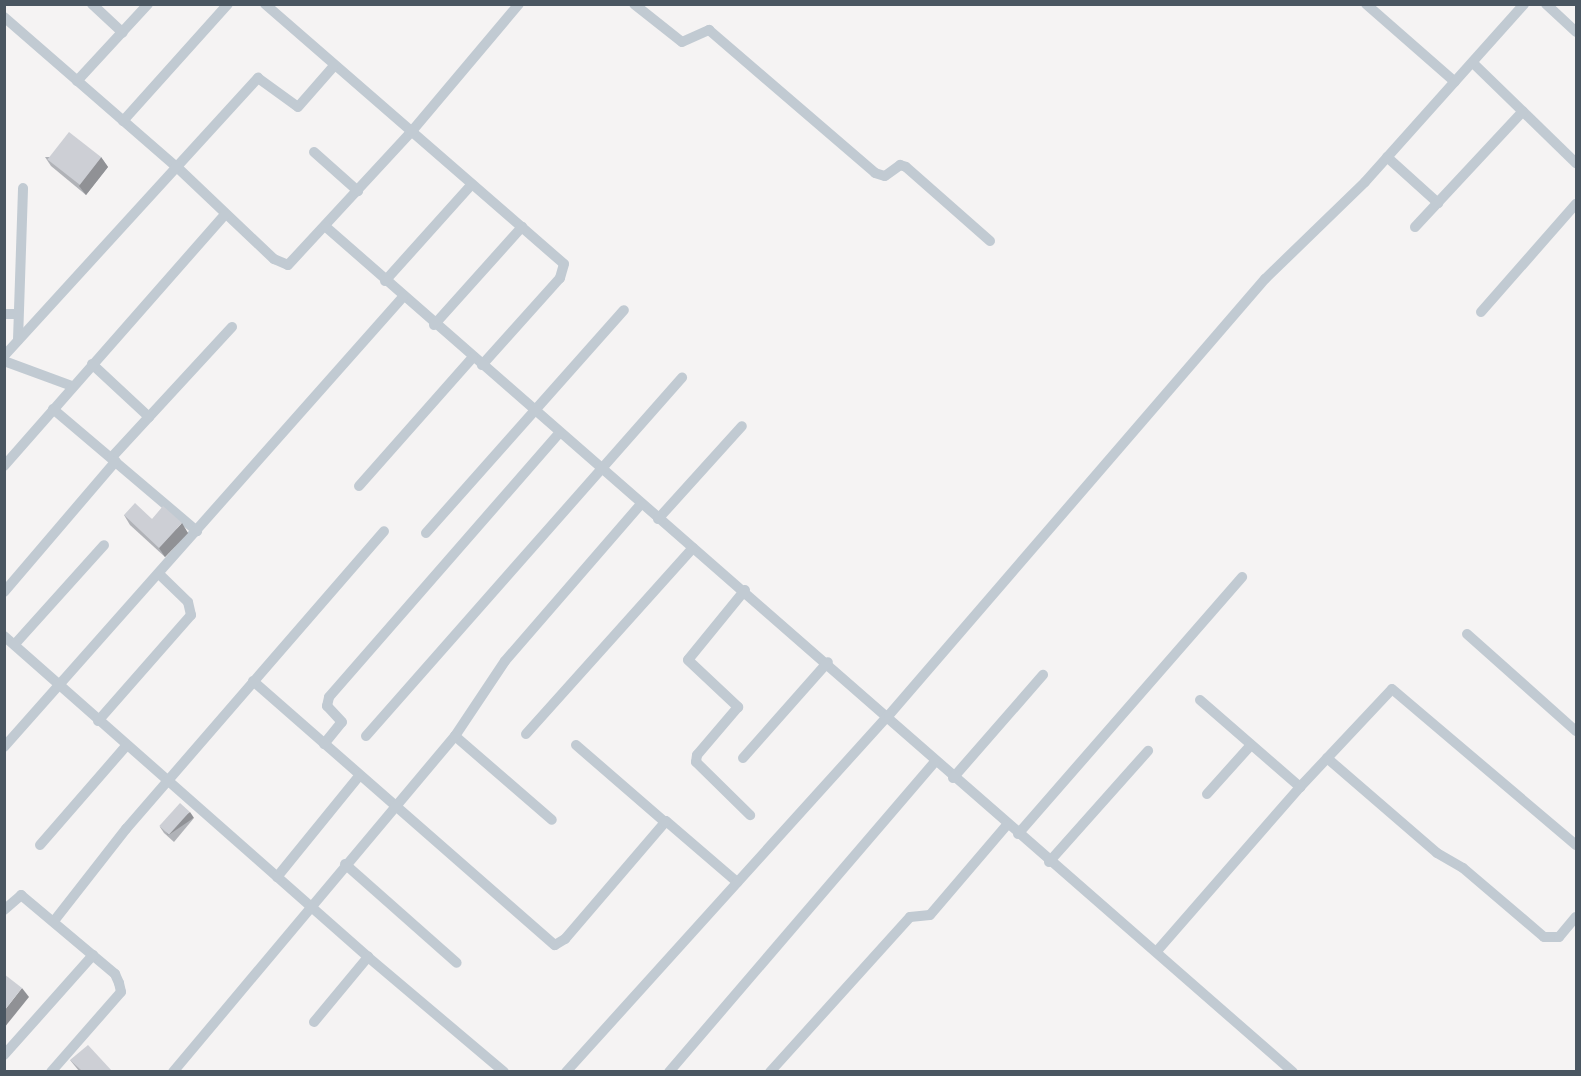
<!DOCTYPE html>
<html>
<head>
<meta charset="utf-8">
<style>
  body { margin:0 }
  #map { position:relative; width:1581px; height:1076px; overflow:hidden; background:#f5f3f3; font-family:"Alegreya Sans",sans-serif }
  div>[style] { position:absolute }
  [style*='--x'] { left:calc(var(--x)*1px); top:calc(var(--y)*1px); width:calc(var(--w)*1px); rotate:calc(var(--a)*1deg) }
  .minor>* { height:10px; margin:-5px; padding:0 5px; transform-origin:5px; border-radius:5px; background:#c1cad2 }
  .wall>* { inset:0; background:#b0b2b7 }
  .shaded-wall>* { inset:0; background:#909195; transform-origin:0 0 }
  .building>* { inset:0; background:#cdcfd5; transform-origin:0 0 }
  span { translate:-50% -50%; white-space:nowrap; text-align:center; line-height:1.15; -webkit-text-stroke:6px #fff; paint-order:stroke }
  .frame { position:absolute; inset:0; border:6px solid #4a5661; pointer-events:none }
</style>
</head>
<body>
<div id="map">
  <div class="minor">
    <div style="--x:92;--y:4;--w:42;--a:43.1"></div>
    <div style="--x:265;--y:4;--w:396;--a:41"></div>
    <div style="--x:564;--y:264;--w:15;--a:106"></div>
    <div style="--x:560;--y:278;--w:117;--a:131.9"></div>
    <div style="--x:634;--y:4;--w:61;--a:38.4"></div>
    <div style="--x:682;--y:42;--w:30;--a:-24"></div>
    <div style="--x:709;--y:30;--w:219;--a:40.7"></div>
    <div style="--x:875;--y:173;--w:10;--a:17"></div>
    <div style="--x:885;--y:176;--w:19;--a:-36"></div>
    <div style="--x:900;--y:165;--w:6;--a:18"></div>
    <div style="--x:906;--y:167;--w:112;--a:41.4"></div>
    <div style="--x:1366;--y:4;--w:118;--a:41.2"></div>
    <div style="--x:1546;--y:4;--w:41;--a:43"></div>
    <div style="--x:4;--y:17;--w:232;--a:41"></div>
    <div style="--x:179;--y:169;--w:131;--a:43.5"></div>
    <div style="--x:274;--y:259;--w:15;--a:23"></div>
    <div style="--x:288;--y:265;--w:183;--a:-47.2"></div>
    <div style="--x:412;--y:131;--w:166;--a:-49.9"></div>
    <div style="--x:1473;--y:63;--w:144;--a:44.2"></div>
    <div style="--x:77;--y:81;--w:105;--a:-47.3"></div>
    <div style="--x:123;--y:121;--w:157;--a:-48.1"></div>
    <div style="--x:314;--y:152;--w:59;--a:41.6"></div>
    <div style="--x:1387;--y:157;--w:69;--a:42"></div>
    <div style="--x:326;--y:227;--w:1284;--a:41.15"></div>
    <div style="--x:1415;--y:227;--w:158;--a:-47"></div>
    <div style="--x:385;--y:281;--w:130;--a:-48.1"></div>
    <div style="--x:1481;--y:312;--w:144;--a:-48.7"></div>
    <div style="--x:4;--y:314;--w:14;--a:0"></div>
    <div style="--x:434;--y:325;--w:132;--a:-48.1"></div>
    <div style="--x:18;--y:340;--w:152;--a:-88.1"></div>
    <div style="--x:4;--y:356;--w:377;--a:-47.6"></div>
    <div style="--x:258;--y:78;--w:49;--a:35.9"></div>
    <div style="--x:298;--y:107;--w:53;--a:-48.8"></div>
    <div style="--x:4;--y:361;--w:72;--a:20.2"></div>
    <div style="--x:92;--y:364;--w:78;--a:42.9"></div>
    <div style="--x:53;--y:409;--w:189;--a:40.3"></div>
    <div style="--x:112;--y:457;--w:177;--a:-47.3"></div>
    <div style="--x:4;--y:466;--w:335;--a:-48.7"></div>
    <div style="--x:359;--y:486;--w:172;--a:-48.5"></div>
    <div style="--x:658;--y:519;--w:125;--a:-47.9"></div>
    <div style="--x:426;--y:533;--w:298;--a:-48.4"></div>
    <div style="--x:745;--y:590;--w:90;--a:129.2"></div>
    <div style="--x:688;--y:660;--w:69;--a:43.2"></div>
    <div style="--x:738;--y:707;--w:63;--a:130.5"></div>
    <div style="--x:697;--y:755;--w:7;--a:98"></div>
    <div style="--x:696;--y:762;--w:76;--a:44.5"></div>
    <div style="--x:4;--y:592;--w:172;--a:-49.5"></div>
    <div style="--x:1467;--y:634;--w:146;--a:41.7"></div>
    <div style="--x:4;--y:636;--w:485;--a:41.4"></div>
    <div style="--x:368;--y:957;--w:178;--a:40.2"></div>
    <div style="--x:15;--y:644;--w:133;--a:-48"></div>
    <div style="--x:253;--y:681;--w:401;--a:41.2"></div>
    <div style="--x:555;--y:945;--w:12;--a:-31"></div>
    <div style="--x:565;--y:939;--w:155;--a:-49.4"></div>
    <div style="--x:666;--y:821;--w:94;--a:40.7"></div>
    <div style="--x:1200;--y:700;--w:133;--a:41"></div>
    <div style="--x:98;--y:721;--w:141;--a:-48.7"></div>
    <div style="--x:191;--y:615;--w:13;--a:-103"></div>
    <div style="--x:188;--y:602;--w:40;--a:-136"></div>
    <div style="--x:526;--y:734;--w:250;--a:-48.1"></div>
    <div style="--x:366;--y:736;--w:478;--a:-48.6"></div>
    <div style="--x:455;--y:736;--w:128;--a:40.9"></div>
    <div style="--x:324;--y:744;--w:28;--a:-51"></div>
    <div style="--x:342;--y:722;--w:22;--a:-133"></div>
    <div style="--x:327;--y:706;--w:9;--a:-77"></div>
    <div style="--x:329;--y:697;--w:350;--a:-48.9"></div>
    <div style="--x:576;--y:745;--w:118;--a:40.9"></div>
    <div style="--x:4;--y:747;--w:601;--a:-48.44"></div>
    <div style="--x:743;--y:758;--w:128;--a:-48.5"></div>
    <div style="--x:1327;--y:758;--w:145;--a:40.8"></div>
    <div style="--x:1437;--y:853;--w:30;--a:30"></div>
    <div style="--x:1463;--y:868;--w:106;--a:40.4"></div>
    <div style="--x:1544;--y:937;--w:15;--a:0"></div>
    <div style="--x:1559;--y:937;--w:26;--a:-50"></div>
    <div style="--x:953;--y:778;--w:137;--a:-48.9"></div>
    <div style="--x:1207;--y:794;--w:66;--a:-48.1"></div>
    <div style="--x:1018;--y:834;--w:341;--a:-48.9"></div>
    <div style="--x:40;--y:845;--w:131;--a:-49"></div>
    <div style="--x:1049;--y:862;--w:149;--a:-48.3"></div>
    <div style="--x:345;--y:864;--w:149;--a:41.5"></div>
    <div style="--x:277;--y:877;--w:130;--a:-50.9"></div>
    <div style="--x:4;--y:910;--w:23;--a:-41"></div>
    <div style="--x:21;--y:895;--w:123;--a:40"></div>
    <div style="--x:115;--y:974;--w:10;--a:66"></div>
    <div style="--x:119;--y:983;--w:9;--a:77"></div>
    <div style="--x:121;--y:992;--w:106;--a:131.2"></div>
    <div style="--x:54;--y:921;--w:117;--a:-52"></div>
    <div style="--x:126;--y:829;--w:394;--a:-49.1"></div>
    <div style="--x:1157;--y:951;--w:218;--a:-48.9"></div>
    <div style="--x:1300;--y:787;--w:134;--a:-46.8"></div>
    <div style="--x:1392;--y:689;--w:241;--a:40.3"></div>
    <div style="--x:314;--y:1022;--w:85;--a:-50.3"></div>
    <div style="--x:4;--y:1055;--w:134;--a:-48.3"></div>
    <div style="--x:173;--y:1072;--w:439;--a:-50"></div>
    <div style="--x:455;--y:736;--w:90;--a:-56.3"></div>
    <div style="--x:505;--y:661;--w:208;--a:-49.1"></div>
    <div style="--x:566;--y:1072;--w:481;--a:-47.9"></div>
    <div style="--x:889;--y:715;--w:576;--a:-49.23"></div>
    <div style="--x:1265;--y:279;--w:139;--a:-44.1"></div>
    <div style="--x:1365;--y:182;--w:239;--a:-48.2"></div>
    <div style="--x:669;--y:1072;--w:410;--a:-49.4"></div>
    <div style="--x:770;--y:1072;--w:209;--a:-47.9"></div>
    <div style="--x:910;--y:917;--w:20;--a:-6"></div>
    <div style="--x:930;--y:915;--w:118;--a:-49.5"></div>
  </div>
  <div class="wall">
    <div style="clip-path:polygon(45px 157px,101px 157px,108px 167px,86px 195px,51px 166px)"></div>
    <div style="clip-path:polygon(124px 515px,152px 519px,188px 533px,165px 557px,130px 525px)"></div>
    <div style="clip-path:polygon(194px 818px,174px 842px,164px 833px,160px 827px)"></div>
    <div style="clip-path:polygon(70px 1060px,112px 1071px,79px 1071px)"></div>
  </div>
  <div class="shaded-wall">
    <div style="clip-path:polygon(101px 157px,108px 167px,86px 195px,79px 186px)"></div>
    <div style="clip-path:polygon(182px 523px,188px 533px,165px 557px,159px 548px)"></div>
    <div style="left:190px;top:812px;width:7px;height:31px;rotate:56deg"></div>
    <div style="clip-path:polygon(22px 988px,29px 997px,4px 1028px,4px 1011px)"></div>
  </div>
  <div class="building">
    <div style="left:69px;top:132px;width:41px;height:35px;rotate:38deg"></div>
    <div style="clip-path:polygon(135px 503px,152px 519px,163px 506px,182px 523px,159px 548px,124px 515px)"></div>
    <div style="left:180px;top:803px;width:13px;height:31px;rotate:42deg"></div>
    <div style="clip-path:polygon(4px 974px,22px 988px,4px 1011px)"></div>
    <div style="clip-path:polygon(88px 1045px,112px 1071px,82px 1071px,70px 1060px)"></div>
  </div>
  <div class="frame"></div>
</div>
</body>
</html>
